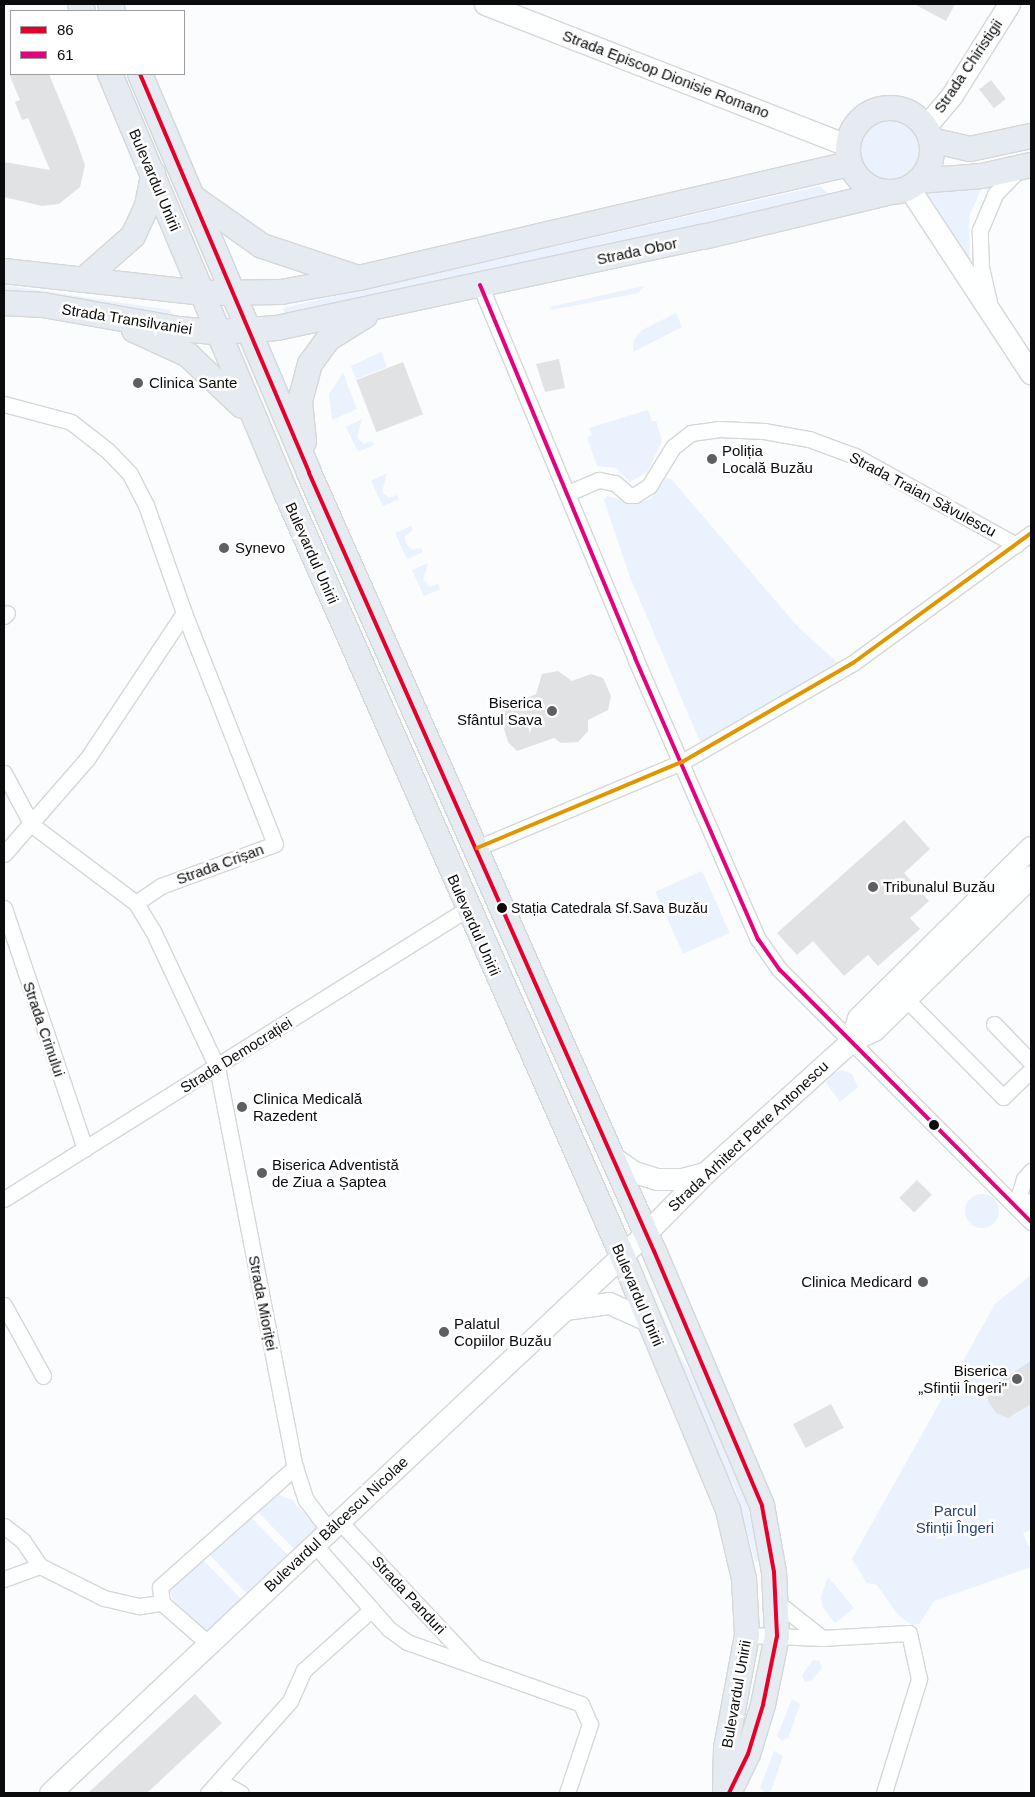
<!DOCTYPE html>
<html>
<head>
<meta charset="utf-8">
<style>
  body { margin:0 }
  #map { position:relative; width:1035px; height:1797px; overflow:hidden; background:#fafcfe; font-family:Helvetica,sans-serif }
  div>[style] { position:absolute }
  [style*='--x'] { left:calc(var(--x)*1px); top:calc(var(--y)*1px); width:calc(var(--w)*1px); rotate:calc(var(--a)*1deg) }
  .green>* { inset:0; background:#eaf2fe; transform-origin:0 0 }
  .round { border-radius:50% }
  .building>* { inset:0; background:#e1e2e4; transform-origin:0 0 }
  .roads { filter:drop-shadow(1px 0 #d5d7d8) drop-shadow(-1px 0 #d5d7d8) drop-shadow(0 1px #d5d7d8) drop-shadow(0 -1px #d5d7d8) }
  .street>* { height:15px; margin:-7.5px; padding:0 7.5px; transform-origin:7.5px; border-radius:7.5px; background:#feffff }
  .secondary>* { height:21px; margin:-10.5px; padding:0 10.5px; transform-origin:10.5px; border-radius:10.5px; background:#feffff }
  .primary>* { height:24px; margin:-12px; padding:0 12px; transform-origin:12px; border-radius:12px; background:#e6eaf1 }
  .primary>.ring { margin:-12px; padding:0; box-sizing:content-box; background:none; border:24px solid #e6eaf1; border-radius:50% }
  .bus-1>* { height:4px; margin:-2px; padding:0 2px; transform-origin:2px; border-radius:2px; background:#e4002b }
  .bus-2>* { height:4px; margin:-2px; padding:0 2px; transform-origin:2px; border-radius:2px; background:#e5007d }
  .bus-3>* { height:4px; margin:-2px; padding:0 2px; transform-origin:2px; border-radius:2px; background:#df9601 }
  .dots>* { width:14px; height:14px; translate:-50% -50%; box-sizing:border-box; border:2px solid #fff; border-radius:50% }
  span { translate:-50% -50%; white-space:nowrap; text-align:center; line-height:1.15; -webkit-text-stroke:5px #fff; paint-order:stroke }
  .bus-label { font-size:14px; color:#0b0b0d }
  .left { translate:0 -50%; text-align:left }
  .street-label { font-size:15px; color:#0b0b0d }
  .poi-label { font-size:15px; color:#0b0b0d }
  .right { translate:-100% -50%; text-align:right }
  .park-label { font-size:15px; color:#29447a }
  .frame { position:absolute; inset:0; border:5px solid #0b0b0d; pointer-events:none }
  .legend { position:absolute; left:10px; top:10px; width:175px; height:65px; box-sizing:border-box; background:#fff; border:1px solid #9d9d9e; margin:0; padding:6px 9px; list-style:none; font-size:15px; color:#0b0b0d }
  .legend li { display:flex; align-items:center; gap:10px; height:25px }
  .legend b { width:25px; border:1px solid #9d9d9e }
</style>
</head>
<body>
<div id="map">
  <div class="green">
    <div class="round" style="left:855px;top:115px;width:70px;height:70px"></div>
    <div style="clip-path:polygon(820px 186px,833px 198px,285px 315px,283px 308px)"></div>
    <div style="clip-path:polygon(981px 189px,969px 217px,970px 261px,926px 195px,930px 191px)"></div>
    <div style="clip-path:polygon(4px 285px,170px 310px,175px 321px,4px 298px)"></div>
    <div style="clip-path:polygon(644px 286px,638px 293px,552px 310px,549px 307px)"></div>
    <div style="clip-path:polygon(676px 313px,682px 327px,633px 352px,634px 340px,642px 330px)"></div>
    <div style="clip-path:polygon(381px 352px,387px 367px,356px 379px,351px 366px)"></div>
    <div style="clip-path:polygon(343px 373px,357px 409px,332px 420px,329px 394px)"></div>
    <div style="clip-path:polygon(648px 410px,652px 421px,656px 421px,662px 441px,647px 472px,630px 482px,616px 468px,597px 466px,587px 437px,592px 435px,589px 428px)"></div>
    <div style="clip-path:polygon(362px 419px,357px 438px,364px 444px,372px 441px,374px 445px,358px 452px,346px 427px)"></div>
    <div style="clip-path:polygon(387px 473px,382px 492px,389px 498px,397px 495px,399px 499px,383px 506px,371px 481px)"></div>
    <div style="clip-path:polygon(666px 478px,671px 479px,799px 628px,838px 663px,701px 744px,630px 577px,604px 500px,607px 496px,636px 504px,650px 499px)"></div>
    <div style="clip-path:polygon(411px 526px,413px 530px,405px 536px,406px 544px,413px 550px,421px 548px,423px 552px,407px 559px,395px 533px)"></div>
    <div style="clip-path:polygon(428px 563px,423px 580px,430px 587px,438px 584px,440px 589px,424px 596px,412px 570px)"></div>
    <div style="left:702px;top:871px;width:68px;height:51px;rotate:66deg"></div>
    <div style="clip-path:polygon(842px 1070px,852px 1074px,858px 1087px,840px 1102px,826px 1083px,831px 1074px)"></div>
    <div class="round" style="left:965px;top:1194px;width:34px;height:34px"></div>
    <div style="clip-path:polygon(642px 1264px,678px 1353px,695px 1380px,742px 1486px,762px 1560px,755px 1561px,735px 1487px,716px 1456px)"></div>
    <div style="clip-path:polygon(1031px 1275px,1031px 1530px,1023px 1533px,1028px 1546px,1031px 1545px,1031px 1567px,934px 1601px,919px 1624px,912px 1625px,898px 1615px,877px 1585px,867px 1583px,852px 1559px,995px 1304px)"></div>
    <div style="clip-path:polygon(277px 1494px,292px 1500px,321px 1532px,298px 1553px,255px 1509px)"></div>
    <div style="left:249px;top:1515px;width:62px;height:56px;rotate:46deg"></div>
    <div style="clip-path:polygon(201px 1558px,245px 1603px,208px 1638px,175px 1603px,170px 1592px,174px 1582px)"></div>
    <div style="clip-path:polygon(828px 1577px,854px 1608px,835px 1623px,823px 1608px,821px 1597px)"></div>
    <div style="clip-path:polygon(813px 1660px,820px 1661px,822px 1668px,812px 1680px,805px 1682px,802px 1675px)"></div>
    <div style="clip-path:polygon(792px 1699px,800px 1704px,788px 1738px,782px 1741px,777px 1736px)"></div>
    <div style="clip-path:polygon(774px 1751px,783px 1756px,771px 1791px,765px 1793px,760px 1788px)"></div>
  </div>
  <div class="building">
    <div style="clip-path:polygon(914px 4px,955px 4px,946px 21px)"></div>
    <div style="clip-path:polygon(9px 74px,49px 74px,75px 137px,85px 165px,80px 187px,59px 204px,42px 206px,4px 197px,4px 162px,50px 170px,28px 118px,22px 120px,15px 102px,20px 100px)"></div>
    <div style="left:991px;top:80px;width:24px;height:15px;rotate:52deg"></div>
    <div style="clip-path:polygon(559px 359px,565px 388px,545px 392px,536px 364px)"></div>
    <div style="left:403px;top:362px;width:56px;height:50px;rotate:69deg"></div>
    <div style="clip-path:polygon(558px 671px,572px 681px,591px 674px,603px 678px,611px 696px,608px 710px,588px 720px,588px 731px,578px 742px,561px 743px,554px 738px,517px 751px,508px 742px,499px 713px,504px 707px,536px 694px,542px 674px)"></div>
    <div style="clip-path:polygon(904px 820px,930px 849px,904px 873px,929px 901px,910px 918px,920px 929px,878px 966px,868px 955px,844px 976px,813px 941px,797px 955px,777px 933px)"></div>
    <div style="left:917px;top:1180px;width:21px;height:25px;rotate:45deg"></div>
    <div style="clip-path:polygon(1031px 1361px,1031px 1404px,1008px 1418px,996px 1413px,988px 1401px,988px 1389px)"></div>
    <div style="left:831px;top:1404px;width:27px;height:43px;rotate:62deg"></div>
    <div style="clip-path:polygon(195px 1694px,222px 1723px,147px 1793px,88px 1793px)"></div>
  </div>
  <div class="roads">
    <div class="street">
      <div style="--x:480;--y:285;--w:404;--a:67.4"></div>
      <div style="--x:635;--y:658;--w:307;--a:66.4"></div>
      <div style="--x:758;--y:939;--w:38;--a:55"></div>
      <div style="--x:780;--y:970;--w:356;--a:45.1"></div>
      <div style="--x:989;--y:302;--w:35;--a:-103"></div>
      <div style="--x:981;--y:268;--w:38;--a:-92"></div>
      <div style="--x:980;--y:230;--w:39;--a:-67"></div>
      <div style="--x:995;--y:194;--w:35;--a:-46"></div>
      <div style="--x:4;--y:404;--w:69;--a:15"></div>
      <div style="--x:71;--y:422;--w:46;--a:37.9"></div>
      <div style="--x:107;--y:450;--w:33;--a:46"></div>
      <div style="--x:130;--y:474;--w:35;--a:63"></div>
      <div style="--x:146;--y:505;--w:114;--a:70.6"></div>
      <div style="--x:184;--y:613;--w:248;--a:68.5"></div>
      <div style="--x:275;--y:844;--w:121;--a:159.8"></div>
      <div style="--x:161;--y:886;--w:30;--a:146"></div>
      <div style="--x:568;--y:493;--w:34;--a:-23"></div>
      <div style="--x:599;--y:480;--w:16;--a:11"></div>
      <div style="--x:615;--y:483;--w:18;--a:41"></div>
      <div style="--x:629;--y:495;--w:6;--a:0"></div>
      <div style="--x:635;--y:495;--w:17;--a:-33"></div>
      <div style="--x:649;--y:486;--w:46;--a:-58.4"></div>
      <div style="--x:673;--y:447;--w:23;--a:-38"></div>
      <div style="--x:691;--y:433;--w:27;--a:-8"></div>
      <div style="--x:718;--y:429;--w:46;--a:2.5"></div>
      <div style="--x:764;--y:431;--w:46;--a:10.1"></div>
      <div style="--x:809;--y:439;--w:49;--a:20.3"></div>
      <div style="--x:855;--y:456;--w:184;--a:28.9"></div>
      <div style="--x:4;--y:616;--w:4;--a:-45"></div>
      <div style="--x:4;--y:773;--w:59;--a:61.7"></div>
      <div style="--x:32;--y:825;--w:130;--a:36.9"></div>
      <div style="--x:136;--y:903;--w:33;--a:59"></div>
      <div style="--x:153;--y:931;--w:150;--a:64.8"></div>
      <div style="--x:217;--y:1067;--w:408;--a:79"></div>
      <div style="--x:295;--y:1467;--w:35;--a:72"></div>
      <div style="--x:306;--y:1500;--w:38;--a:53"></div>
      <div style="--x:477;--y:848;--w:222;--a:-22.8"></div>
      <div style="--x:682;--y:762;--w:198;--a:-30.1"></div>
      <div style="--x:853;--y:663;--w:220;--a:-36.1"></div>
      <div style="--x:4;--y:854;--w:126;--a:-48.9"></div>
      <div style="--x:87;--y:759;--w:175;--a:-56.4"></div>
      <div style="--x:4;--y:908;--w:254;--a:71.4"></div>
      <div style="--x:906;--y:999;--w:138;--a:45.3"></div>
      <div style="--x:1003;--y:1097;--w:39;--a:-44"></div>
      <div style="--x:994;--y:1024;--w:53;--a:45.8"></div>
      <div style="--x:4;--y:1199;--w:546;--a:-32.06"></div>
      <div style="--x:1016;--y:1205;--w:27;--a:-73"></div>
      <div style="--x:1024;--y:1179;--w:11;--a:-49"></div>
      <div style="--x:1016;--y:1205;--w:16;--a:-15"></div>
      <div style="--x:4;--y:1305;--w:81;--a:61.2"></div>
      <div style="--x:339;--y:1521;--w:199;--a:46.8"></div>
      <div style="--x:4;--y:1526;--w:24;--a:38"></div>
      <div style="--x:23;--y:1541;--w:30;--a:56"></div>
      <div style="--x:40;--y:1566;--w:72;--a:26.6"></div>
      <div style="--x:104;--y:1598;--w:37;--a:13"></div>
      <div style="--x:140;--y:1606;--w:22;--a:-8"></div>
      <div style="--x:314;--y:1544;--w:113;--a:48.6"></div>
      <div style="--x:389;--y:1629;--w:22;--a:36"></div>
      <div style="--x:407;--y:1642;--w:185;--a:19.6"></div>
      <div style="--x:581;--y:1704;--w:22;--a:66"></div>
      <div style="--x:590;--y:1724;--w:73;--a:108.4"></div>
      <div style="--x:4;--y:1579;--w:38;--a:-20"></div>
      <div style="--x:778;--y:1612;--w:7;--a:-34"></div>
      <div style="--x:784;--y:1608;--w:48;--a:38.3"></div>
      <div style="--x:747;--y:1635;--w:75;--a:2.3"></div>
      <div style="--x:822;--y:1638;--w:87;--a:-3.3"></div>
      <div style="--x:909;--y:1633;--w:47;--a:77.7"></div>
      <div style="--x:919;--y:1679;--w:119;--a:107.1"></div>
      <div style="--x:209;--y:1644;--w:62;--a:-138.9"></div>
      <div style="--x:162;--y:1603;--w:16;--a:-97"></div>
      <div style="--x:160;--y:1587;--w:181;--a:-41.6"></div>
      <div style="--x:219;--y:1781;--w:25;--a:29"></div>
      <div style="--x:208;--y:1793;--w:123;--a:-48.3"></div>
      <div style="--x:290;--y:1701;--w:34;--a:-66"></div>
      <div style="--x:304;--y:1670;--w:91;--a:-41.9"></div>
    </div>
    <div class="secondary">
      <div style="--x:485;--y:4;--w:388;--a:21.3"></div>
      <div style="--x:925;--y:127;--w:42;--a:-49.8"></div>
      <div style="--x:952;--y:95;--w:107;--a:-57.9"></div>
      <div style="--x:909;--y:188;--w:222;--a:56.7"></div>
      <div style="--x:851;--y:1041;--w:24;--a:-73"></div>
      <div style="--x:858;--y:1018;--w:243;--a:-44.7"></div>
      <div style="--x:614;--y:1158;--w:24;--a:35"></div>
      <div style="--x:634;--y:1172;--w:24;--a:17"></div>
      <div style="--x:657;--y:1179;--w:25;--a:0"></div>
      <div style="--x:682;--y:1179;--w:24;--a:-15"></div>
      <div style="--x:565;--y:1309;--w:44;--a:-7.8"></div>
      <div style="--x:609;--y:1303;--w:44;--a:24.2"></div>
      <div style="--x:50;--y:1793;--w:818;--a:-43.22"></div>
      <div style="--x:646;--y:1233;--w:84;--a:-45.5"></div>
      <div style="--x:705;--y:1173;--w:197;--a:-42.1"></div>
      <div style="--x:851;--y:1041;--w:25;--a:-26"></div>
      <div style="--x:874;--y:1030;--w:220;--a:-44.4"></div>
    </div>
    <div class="primary">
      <div style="--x:80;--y:4;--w:8;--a:67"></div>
      <div style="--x:110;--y:4;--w:8;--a:67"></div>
      <div style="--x:110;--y:74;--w:457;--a:67.2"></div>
      <div style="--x:287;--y:495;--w:831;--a:66.21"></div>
      <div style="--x:622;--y:1255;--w:276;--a:67.4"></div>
      <div style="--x:728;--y:1510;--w:71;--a:76.9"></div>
      <div style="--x:744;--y:1579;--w:56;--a:86.9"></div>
      <div style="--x:747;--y:1635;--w:115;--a:100.5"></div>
      <div style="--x:726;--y:1748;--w:45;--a:91.3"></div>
      <div style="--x:140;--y:74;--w:433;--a:67"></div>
      <div style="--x:309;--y:473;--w:851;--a:66.09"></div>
      <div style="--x:654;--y:1251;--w:277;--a:67"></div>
      <div style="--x:762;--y:1506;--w:67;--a:79.7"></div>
      <div style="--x:774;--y:1572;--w:64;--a:87.3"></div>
      <div style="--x:777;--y:1636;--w:70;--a:101.5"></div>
      <div style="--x:763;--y:1705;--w:51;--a:107"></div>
      <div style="--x:748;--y:1754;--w:43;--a:116"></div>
      <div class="ring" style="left:848px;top:108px;width:60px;height:60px"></div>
      <div style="--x:931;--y:140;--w:40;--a:13"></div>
      <div style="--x:970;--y:149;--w:62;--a:-12"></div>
      <div style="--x:918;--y:181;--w:64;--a:-4.5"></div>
      <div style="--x:982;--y:176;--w:50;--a:-12.7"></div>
      <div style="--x:194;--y:198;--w:83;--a:35.2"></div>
      <div style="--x:262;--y:246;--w:98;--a:18.4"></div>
      <div style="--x:4;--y:271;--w:199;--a:6.3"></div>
      <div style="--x:202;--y:293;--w:79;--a:-0.7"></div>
      <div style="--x:281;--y:292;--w:79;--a:-10.2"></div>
      <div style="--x:359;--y:278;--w:503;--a:-13.1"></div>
      <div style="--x:83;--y:280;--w:67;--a:-41.3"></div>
      <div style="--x:133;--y:236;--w:33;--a:-65"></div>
      <div style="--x:147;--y:206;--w:33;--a:-79"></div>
      <div style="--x:4;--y:303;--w:39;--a:3"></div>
      <div style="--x:43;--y:305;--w:138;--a:10"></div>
      <div style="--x:179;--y:329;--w:38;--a:5"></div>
      <div style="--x:217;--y:332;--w:60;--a:-3.8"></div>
      <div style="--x:277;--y:328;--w:436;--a:-12.1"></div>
      <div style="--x:703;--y:237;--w:189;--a:-13.4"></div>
      <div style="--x:134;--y:330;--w:60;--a:24.8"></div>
      <div style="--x:188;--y:355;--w:74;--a:43.4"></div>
      <div style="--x:304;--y:442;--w:41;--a:-95.6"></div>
      <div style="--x:300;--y:401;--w:38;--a:-75"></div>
      <div style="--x:310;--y:364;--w:31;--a:-54"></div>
      <div style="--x:328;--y:339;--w:44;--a:-31.9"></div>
    </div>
  </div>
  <div class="bus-1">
    <div style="--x:140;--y:74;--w:433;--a:67"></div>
    <div style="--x:309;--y:473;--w:851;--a:66.09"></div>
    <div style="--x:654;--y:1251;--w:277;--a:67"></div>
    <div style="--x:762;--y:1506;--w:67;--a:79.7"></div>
    <div style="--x:774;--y:1572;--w:64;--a:87.3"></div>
    <div style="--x:777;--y:1636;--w:70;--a:101.5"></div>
    <div style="--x:763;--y:1705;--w:51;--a:107"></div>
    <div style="--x:748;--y:1754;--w:43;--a:116"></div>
  </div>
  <div class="bus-2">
    <div style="--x:480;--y:285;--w:404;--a:67.4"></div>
    <div style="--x:635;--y:658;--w:307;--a:66.4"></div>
    <div style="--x:758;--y:939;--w:38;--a:55"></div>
    <div style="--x:780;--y:970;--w:356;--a:45.1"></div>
  </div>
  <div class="bus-3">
    <div style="--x:477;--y:848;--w:222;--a:-22.8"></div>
    <div style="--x:682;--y:762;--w:198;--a:-30.1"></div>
    <div style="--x:853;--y:663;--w:220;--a:-36.1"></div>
  </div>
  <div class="dots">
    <div style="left:138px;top:383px;background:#5f5f61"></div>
    <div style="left:712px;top:459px;background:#5f5f61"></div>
    <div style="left:224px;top:548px;background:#5f5f61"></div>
    <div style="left:552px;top:711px;background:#5f5f61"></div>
    <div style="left:873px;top:887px;background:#5f5f61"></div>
    <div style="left:502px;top:908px;background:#0b0b0d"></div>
    <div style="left:242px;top:1107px;background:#5f5f61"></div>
    <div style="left:934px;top:1125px;background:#0b0b0d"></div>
    <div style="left:262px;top:1173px;background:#5f5f61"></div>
    <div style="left:923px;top:1282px;background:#5f5f61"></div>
    <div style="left:444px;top:1332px;background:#5f5f61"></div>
    <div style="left:1017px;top:1379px;background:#5f5f61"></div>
  </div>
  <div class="bus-label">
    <span class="left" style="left:511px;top:908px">Stația Catedrala Sf.Sava Buzău</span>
  </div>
  <div class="street-label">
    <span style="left:968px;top:66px;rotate:-56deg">Strada Chiristigii</span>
    <span style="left:666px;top:74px;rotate:21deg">Strada Episcop Dionisie Romano</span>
    <span style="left:155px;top:180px;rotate:67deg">Bulevardul Unirii</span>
    <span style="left:637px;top:251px;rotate:-12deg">Strada Obor</span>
    <span style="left:127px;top:319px;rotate:9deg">Strada Transilvaniei</span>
    <span style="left:923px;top:494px;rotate:28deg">Strada Traian Săvulescu</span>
    <span style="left:312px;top:553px;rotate:66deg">Bulevardul Unirii</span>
    <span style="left:220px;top:864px;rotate:-20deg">Strada Crișan</span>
    <span style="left:474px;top:925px;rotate:66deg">Bulevardul Unirii</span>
    <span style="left:44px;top:1029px;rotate:71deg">Strada Crinului</span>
    <span style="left:236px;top:1055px;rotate:-32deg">Strada Democrației</span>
    <span style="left:748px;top:1136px;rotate:-43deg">Strada Arhitect Petre Antonescu</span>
    <span style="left:638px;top:1295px;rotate:67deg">Bulevardul Unirii</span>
    <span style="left:263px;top:1303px;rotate:79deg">Strada Mioriței</span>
    <span style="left:336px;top:1524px;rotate:-43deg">Bulevardul Bălcescu Nicolae</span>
    <span style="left:409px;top:1595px;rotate:47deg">Strada Panduri</span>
    <span style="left:736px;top:1694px;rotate:-80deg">Bulevardul Unirii</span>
  </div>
  <div class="poi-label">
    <span class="left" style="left:149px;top:383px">Clinica Sante</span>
    <span class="left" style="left:722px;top:459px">Poliția<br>Locală Buzău</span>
    <span class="left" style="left:235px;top:548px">Synevo</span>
    <span class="right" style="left:542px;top:711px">Biserica<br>Sfântul Sava</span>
    <span class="left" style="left:883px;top:887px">Tribunalul Buzău</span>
    <span class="left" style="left:253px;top:1107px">Clinica Medicală<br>Razedent</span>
    <span class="left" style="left:272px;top:1173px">Biserica Adventistă<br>de Ziua a Șaptea</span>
    <span class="right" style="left:912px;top:1282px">Clinica Medicard</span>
    <span class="left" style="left:454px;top:1332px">Palatul<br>Copiilor Buzău</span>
    <span class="right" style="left:1007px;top:1379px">Biserica<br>„Sfinții Îngeri"</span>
  </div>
  <div class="park-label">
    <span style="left:955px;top:1519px">Parcul<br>Sfinții Îngeri</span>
  </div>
  <div class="frame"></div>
  <ul class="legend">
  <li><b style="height:6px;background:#e4002b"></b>86</li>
  <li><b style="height:6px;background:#e5007d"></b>61</li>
  </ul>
</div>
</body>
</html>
